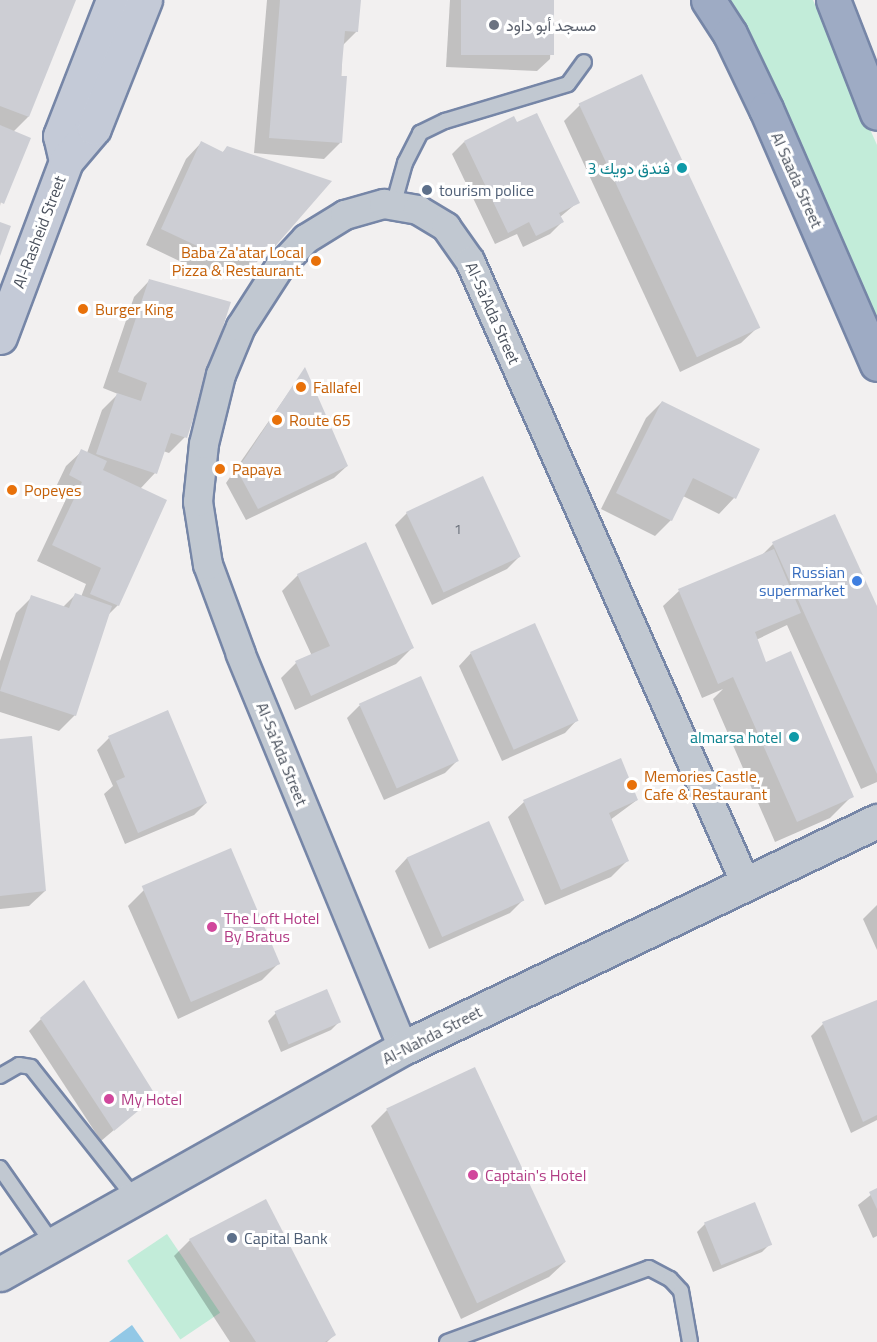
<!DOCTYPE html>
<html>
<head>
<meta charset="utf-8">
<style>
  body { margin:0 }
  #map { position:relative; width:877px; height:1342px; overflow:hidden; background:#f2f0f0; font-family:"Titillium Web",Vazirmatn,sans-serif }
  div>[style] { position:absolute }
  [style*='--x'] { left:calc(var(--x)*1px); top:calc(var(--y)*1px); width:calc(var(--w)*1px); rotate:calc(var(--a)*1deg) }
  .green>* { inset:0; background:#c2ecd9; transform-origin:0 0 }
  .water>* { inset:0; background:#92c8e6 }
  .shadow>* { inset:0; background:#0003 }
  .building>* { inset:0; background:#cdced4; transform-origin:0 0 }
  .roads { filter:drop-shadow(2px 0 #7686a7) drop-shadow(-2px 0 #7686a7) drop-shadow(0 2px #7686a7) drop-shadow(0 -2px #7686a7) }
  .service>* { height:14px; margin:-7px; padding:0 7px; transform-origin:7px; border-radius:7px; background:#c1c8d1 }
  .minor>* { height:28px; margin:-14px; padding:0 14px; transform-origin:14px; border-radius:14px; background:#c1c8d1 }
  .tertiary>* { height:33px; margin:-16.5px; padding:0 16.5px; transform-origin:16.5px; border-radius:16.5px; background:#c1c8d1 }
  .secondary>* { height:33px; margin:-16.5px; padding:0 16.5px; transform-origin:16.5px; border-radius:16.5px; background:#c4cad7 }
  .trunk>* { height:33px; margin:-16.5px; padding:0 16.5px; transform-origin:16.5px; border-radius:16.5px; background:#9eabc4 }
  .dots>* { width:16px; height:16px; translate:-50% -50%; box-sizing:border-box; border:3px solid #fff; border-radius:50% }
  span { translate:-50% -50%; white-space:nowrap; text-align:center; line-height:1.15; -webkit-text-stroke:6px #fff; paint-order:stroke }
  .number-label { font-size:14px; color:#6a707a }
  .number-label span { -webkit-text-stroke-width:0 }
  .worship-label { font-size:16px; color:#5b616d }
  .left { translate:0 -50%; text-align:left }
  .culture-label { font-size:16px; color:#0d838f }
  .right { translate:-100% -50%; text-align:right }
  .street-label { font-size:16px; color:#49505c }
  .service-label { font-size:16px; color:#4e5e75 }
  .food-label { font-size:16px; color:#c56008 }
  .shop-label { font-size:16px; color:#366cbe }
  .hotel-label { font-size:16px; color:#b23c85 }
</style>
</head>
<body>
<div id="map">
  <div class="green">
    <div style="clip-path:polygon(729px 0,813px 0,877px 145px,877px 346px)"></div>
    <div style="left:167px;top:1234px;width:95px;height:48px;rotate:56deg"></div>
  </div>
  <div class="water">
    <div style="clip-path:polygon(132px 1325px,144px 1342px,109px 1342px)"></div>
  </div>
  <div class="shadow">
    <div style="clip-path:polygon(0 0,74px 0,28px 117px,13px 132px,0 206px)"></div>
    <div style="clip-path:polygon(267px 0,359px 0,357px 31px,342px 46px,340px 143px,324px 159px,254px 153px)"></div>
    <div style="clip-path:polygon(450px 0,553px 0,550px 59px,537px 71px,446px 67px)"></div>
    <div style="clip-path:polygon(580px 105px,757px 328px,741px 343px,680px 372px,564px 121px)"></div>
    <div style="clip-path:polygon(464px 142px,578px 202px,560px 217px,562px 222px,550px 234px,523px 247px,517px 234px,495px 244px,452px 154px)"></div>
    <div style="clip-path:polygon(201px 143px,222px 153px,227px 148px,271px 249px,239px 278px,194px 268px,146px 245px,186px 159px)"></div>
    <div style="clip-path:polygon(149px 281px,185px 437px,169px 453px,163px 451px,155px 473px,140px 489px,118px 605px,108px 615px,75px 715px,59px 731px,0 712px,0 661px,16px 613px,32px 597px,63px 607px,75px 595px,81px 597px,86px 584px,37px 561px,67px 497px,54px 491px,66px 466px,82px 451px,87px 453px,102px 410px,118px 394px,103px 388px,134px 297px)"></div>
    <div style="clip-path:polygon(305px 369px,347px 466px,334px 478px,246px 520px,226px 483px)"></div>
    <div style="clip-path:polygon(662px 402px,758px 450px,734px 498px,719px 514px,683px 496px,671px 520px,655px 536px,601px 509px,646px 418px)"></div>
    <div style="clip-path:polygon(407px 513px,519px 557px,507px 569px,432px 605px,395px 525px)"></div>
    <div style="clip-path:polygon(773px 544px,877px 610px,877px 782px,861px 789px,787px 625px,756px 640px,764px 662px,852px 796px,830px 818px,775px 842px,713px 699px,723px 689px,702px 698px,663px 606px,679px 591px,761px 556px)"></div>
    <div style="clip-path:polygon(298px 575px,412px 648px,396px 664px,295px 710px,281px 678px,296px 663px,312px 656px,282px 591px)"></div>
    <div style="clip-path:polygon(471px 653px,577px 720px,565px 733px,502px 761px,459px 666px)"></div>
    <div style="clip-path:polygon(420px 678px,457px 761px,445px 773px,384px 800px,347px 718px,359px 706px)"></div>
    <div style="clip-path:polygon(109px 738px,206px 803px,194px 815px,125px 844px,104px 794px,113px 786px,97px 750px)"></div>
    <div style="clip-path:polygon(0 741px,45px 891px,29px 906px,0 909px)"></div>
    <div style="clip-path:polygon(620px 760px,637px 800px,610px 820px,627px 861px,611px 877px,545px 905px,508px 817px,524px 802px)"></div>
    <div style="clip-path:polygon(231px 850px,278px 964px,262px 980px,178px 1019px,128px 906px,144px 890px)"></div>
    <div style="clip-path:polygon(407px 858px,522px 901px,510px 913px,429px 949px,395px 871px)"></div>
    <div style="clip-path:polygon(877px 905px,877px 950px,863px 919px)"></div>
    <div style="clip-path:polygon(877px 1002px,877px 1120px,851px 1133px,811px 1036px,823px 1024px)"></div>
    <div style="clip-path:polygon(276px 1013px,339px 1022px,331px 1030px,281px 1052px,268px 1021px)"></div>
    <div style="clip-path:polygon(41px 1019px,154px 1096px,101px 1141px,29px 1031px)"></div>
    <div style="clip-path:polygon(387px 1110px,565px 1262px,549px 1277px,461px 1319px,371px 1126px)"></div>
    <div style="clip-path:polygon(877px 1190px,877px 1236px,873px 1238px,858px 1205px)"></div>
    <div style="clip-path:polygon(266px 1201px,334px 1335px,327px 1342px,230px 1342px,174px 1256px,190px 1240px)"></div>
    <div style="clip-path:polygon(705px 1224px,770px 1244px,762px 1252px,713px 1272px,697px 1232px)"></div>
  </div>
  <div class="building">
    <div style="clip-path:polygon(0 0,76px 0,29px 117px,0 106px)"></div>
    <div style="clip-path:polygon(280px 0,361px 0,358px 32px,345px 31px,341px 76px,347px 76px,342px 143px,269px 138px)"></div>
    <div style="left:461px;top:0;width:93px;height:55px"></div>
    <div style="left:642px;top:74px;width:280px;height:70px;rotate:65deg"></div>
    <div style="clip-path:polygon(537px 113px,580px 203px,559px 213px,564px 222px,536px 236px,529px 222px,508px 233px,464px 141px,514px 116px,517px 122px)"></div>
    <div style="clip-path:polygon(0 125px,31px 138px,4px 204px,0 202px)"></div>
    <div style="clip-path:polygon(201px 141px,223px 152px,227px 146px,332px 181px,272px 250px,261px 247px,256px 263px,210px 252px,161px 229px)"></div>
    <div style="clip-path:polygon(0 222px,11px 226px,0 256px)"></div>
    <div style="clip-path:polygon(149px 279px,231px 302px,187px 438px,171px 433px,157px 474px,96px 454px,117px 393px,141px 401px,147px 383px,118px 372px)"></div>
    <div style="clip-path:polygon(305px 367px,348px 466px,258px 509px,237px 470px)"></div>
    <div style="clip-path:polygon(662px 401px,760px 449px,736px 499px,693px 478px,672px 521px,616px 493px)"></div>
    <div style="clip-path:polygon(81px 449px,107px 461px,103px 470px,167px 500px,119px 606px,90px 594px,101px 568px,52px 545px,82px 482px,69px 475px)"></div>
    <div style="left:483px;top:476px;width:89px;height:85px;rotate:65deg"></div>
    <div style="clip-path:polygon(835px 514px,877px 606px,877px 774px,772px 542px)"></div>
    <div style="clip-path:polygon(366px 542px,414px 648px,311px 696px,295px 661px,330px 646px,297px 574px)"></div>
    <div style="clip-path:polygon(774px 549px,801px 613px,755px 632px,766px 662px,791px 651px,854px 797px,797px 822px,733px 677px,718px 684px,678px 589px)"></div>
    <div style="clip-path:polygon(75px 593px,112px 606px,76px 716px,0 691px,31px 595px,69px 608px)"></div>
    <div style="left:535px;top:623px;width:107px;height:71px;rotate:66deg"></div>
    <div style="left:421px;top:676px;width:93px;height:68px;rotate:66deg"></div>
    <div style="clip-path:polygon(168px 710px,207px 803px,138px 833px,116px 781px,125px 777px,108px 736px)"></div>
    <div style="clip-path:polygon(32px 736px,46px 891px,0 896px,0 739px)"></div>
    <div style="clip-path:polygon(621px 758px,638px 800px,609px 813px,629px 861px,561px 890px,523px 800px)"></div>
    <div style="left:489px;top:821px;width:87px;height:90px;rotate:66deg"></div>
    <div style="left:231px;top:848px;width:126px;height:97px;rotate:67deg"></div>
    <div style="clip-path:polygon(84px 980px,156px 1096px,114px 1131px,40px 1018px)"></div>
    <div style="left:327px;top:989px;width:36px;height:57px;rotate:67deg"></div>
    <div style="clip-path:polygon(877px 1000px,877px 1115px,863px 1122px,822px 1022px)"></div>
    <div style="left:475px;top:1067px;width:215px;height:98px;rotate:65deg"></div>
    <div style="clip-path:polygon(877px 1188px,877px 1209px,869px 1192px)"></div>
    <div style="clip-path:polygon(266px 1199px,336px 1335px,325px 1342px,256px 1342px,189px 1239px)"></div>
    <div style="left:755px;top:1202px;width:46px;height:55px;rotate:68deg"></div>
  </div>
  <div class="roads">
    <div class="service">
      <div style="--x:393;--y:206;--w:45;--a:-74.4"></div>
      <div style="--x:405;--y:163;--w:34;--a:-63"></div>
      <div style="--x:420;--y:133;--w:28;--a:-26"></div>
      <div style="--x:445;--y:121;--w:128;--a:-16.7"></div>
      <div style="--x:568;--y:84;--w:27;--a:-54"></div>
      <div style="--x:0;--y:1076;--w:22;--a:-30"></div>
      <div style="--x:19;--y:1065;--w:12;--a:9"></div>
      <div style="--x:31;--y:1067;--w:167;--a:51.6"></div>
      <div style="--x:0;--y:1168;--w:93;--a:55.1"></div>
      <div style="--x:447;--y:1342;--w:215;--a:-20.1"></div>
      <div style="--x:649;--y:1268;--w:24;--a:28"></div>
      <div style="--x:670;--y:1279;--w:16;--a:47"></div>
      <div style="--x:681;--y:1291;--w:52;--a:80"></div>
    </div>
    <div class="minor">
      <div style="--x:403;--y:1048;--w:426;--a:-112.4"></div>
      <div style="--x:241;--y:654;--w:95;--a:-110.3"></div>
      <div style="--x:208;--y:565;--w:64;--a:-99"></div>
      <div style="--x:198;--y:502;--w:58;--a:-84.1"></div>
      <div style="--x:204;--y:444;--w:71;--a:-76.2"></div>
      <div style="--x:221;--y:375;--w:52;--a:-67.4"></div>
      <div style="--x:241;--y:327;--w:70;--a:-57.2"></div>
      <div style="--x:279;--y:268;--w:40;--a:-47"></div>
      <div style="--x:306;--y:239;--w:46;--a:-31.6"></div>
      <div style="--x:345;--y:215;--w:41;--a:-15.8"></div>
      <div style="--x:384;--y:204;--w:35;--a:10"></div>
      <div style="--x:418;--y:210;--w:33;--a:31"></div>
      <div style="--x:446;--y:227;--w:42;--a:54.8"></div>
      <div style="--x:470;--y:261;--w:681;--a:66.11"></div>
    </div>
    <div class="tertiary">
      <div style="--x:0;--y:1274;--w:462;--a:-29.3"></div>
      <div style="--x:403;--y:1048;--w:526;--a:-25.59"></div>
    </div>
    <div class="secondary">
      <div style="--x:66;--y:161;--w:26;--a:-103"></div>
      <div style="--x:60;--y:136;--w:146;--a:-68.7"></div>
      <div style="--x:0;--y:337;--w:188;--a:-69.4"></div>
      <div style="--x:66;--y:161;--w:43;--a:-49.7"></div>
      <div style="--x:94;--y:128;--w:138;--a:-68.3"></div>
    </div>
    <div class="trunk">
      <div style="--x:708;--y:0;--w:40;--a:57.1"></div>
      <div style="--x:730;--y:34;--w:83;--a:64.4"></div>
      <div style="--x:766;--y:109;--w:278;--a:66.5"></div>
      <div style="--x:833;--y:0;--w:121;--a:68.7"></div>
    </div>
  </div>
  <div class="dots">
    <div style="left:494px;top:25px;background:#6b7280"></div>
    <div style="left:682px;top:168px;background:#0f9aa8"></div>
    <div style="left:427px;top:190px;background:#5c6f8a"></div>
    <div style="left:316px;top:261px;background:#e8710a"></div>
    <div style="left:83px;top:309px;background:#e8710a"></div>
    <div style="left:301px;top:387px;background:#e8710a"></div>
    <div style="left:277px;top:420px;background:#e8710a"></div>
    <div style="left:220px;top:469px;background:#e8710a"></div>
    <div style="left:12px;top:490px;background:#e8710a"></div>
    <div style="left:857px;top:581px;background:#3f7fe0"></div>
    <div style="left:794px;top:737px;background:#0f9aa8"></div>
    <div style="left:632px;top:785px;background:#e8710a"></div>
    <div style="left:212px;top:927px;background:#d1479c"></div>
    <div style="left:109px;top:1099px;background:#d1479c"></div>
    <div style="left:473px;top:1175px;background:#d1479c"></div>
    <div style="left:232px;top:1238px;background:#5c6f8a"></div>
  </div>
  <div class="number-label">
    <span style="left:458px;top:529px">1</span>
  </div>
  <div class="worship-label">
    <span class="left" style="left:506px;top:25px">مسجد أبو داود</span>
  </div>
  <div class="culture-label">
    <span class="right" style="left:670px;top:168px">فندق دويك 3</span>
    <span class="right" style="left:782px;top:737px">almarsa hotel</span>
  </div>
  <div class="street-label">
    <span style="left:797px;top:180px;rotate:66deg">Al Saada Street</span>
    <span style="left:39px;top:232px;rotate:-69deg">Al-Rasheid Street</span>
    <span style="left:493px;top:313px;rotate:66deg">Al-Sa'Ada Street</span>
    <span style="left:282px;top:754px;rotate:68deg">Al-Sa'Ada Street</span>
    <span style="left:432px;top:1035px;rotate:-27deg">Al-Nahda Street</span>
  </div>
  <div class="service-label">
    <span class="left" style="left:439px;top:190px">tourism police</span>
    <span class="left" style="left:244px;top:1238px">Capital Bank</span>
  </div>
  <div class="food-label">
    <span class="right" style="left:304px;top:261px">Baba Za'atar Local<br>Pizza &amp; Restaurant.</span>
    <span class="left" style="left:95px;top:309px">Burger King</span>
    <span class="left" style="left:313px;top:387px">Fallafel</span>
    <span class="left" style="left:289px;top:420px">Route 65</span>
    <span class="left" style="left:232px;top:469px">Papaya</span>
    <span class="left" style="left:24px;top:490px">Popeyes</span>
    <span class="left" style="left:644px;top:785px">Memories Castle,<br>Cafe &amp; Restaurant</span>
  </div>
  <div class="shop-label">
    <span class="right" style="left:845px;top:581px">Russian<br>supermarket</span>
  </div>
  <div class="hotel-label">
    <span class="left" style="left:224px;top:927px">The Loft Hotel<br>By Bratus</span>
    <span class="left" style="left:121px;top:1099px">My Hotel</span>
    <span class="left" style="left:485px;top:1175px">Captain's Hotel</span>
  </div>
</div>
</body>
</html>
